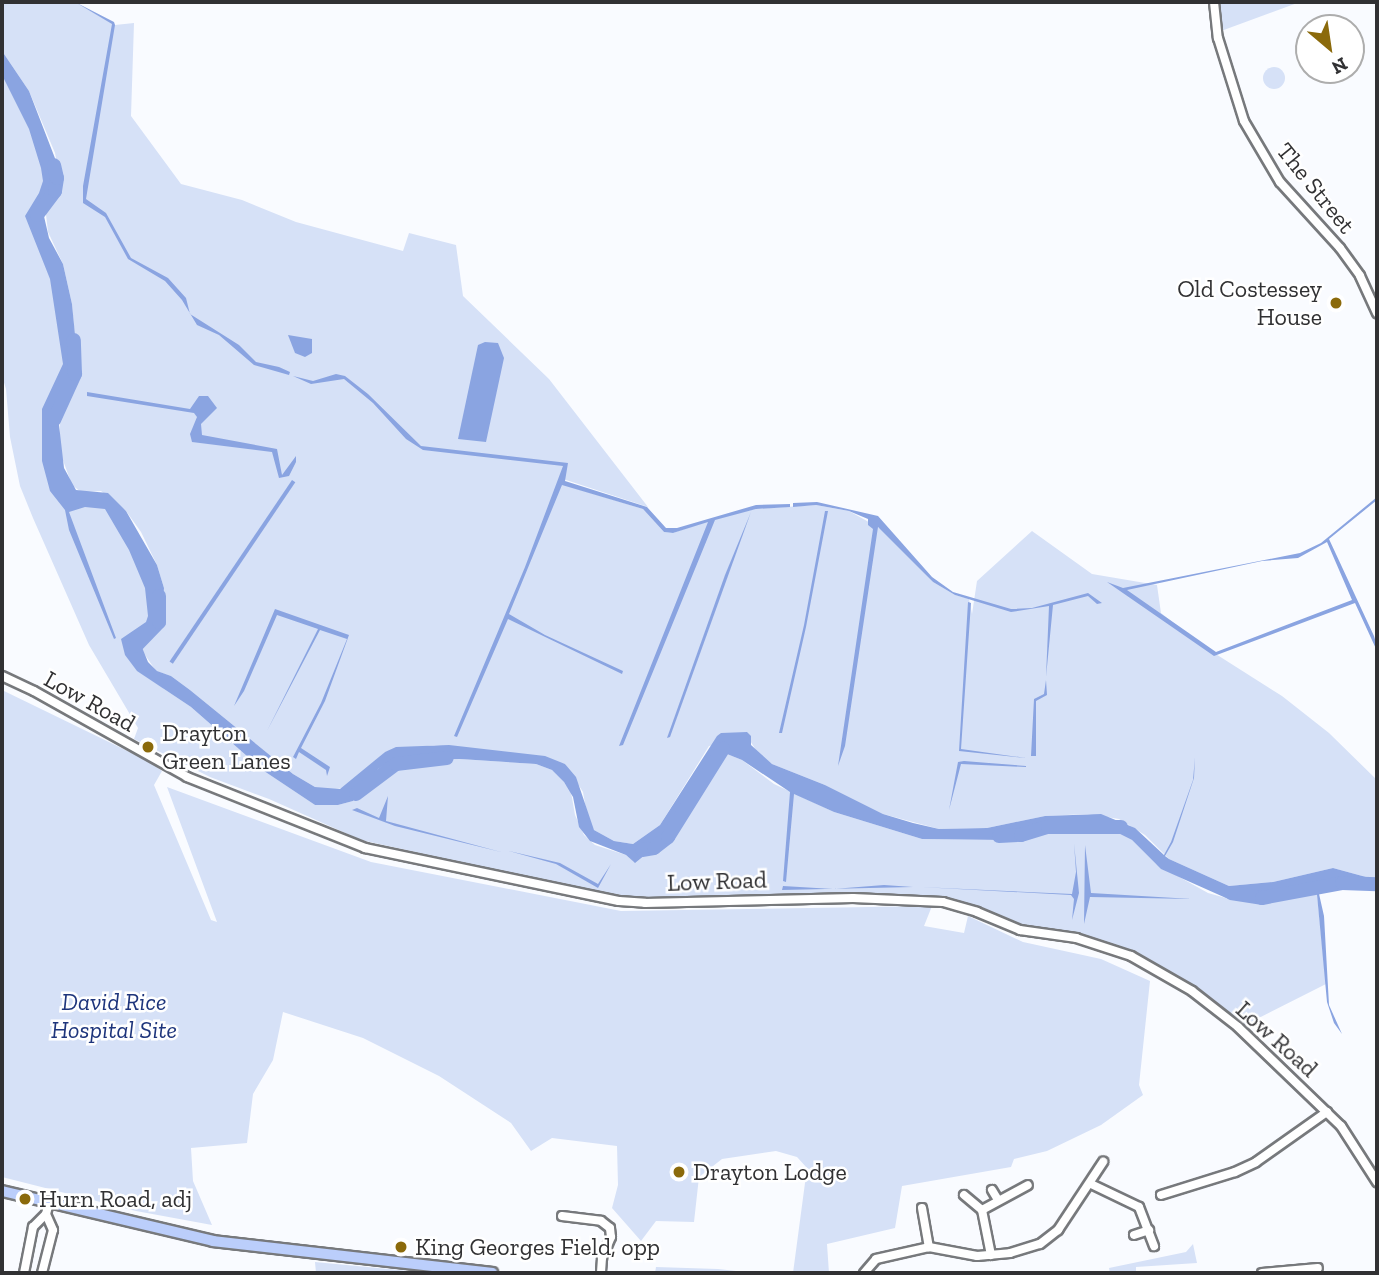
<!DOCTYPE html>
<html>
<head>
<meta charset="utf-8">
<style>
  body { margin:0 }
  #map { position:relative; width:1379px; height:1275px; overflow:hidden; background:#f9fbff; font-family:"Zilla Slab",serif }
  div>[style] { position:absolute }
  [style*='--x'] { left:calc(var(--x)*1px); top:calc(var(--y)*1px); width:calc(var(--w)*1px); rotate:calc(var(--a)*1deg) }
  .green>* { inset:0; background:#d6e1f7 }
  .round { border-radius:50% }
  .water>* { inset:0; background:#8aa4e1; transform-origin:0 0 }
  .river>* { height:14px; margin:-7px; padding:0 7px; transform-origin:7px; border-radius:7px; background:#8aa4e1 }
  .roads { filter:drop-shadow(2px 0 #77797c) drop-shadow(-2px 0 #77797c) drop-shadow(0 2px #77797c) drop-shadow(0 -2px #77797c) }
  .minor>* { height:8px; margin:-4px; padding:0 4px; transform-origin:4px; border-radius:4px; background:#fff }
  .major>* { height:10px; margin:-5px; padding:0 5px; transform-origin:5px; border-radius:5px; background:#bbcefb }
  .dots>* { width:19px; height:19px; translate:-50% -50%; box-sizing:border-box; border:4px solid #fff; border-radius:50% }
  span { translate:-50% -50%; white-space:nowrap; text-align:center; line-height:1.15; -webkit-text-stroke:5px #fff; paint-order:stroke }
  .street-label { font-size:24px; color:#313133 }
  .poi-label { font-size:24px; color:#313133 }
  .right { translate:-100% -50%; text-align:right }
  .left { translate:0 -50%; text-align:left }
  .park-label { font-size:24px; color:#1e357c; font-style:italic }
  .frame { position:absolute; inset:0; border:4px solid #313133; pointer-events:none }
  .north { position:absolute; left:1295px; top:14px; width:70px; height:70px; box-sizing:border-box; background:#fff; border:2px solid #adadad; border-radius:50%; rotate:151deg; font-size:19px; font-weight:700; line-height:28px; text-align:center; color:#313133 }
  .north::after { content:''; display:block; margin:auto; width:24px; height:32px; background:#8b6a0b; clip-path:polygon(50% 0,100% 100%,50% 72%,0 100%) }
</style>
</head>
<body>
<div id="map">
  <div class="green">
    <div style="clip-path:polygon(evenodd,2px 2px,75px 2px,115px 25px,134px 23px,131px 116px,181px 184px,242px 200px,296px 222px,403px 251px,409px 233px,456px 245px,463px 296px,549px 379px,648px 507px,560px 478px,558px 483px,643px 509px,664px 532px,673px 533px,718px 517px,756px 509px,816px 505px,849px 511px,883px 530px,933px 582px,955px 595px,969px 599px,972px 614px,977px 581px,1032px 531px,1092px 574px,1157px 585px,1161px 613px,1200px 644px,1282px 696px,1329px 733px,1377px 780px,1377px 880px,1333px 868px,1273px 882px,1229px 886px,1169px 859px,1145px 835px,1119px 819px,1088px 814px,1045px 816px,987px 828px,939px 829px,883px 814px,825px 785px,772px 764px,759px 755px,749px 739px,709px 746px,660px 825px,633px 844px,614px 841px,594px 830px,588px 821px,583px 792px,565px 764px,502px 753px,434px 745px,385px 752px,344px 788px,327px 790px,315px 787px,293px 774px,190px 690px,171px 676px,156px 671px,141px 649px,143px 640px,135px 648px,164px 689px,191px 707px,264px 771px,315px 805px,338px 805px,353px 801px,378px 769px,393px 760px,460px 759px,536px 764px,552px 770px,564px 782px,571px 792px,575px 815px,584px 835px,595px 845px,626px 855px,634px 862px,660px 844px,708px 768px,717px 758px,727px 754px,742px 760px,774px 784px,834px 812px,922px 839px,992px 840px,1050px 827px,1106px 827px,1132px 840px,1156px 864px,1208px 893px,1226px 898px,1265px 897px,1316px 884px,1326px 984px,1241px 1027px,1187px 983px,1130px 953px,1082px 935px,1025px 926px,955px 899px,877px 894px,651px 899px,589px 891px,361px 840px,269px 799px,210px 777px,134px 739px,138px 728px,89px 645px,33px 518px,20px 486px,10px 437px,6px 389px,2px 376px,2px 68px,58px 178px,59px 174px,55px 153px,29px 91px,2px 51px,2px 2px,45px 206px,48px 232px,63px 264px,72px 304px,76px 348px,39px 211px,45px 206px,2px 2px,60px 409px,60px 452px,72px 485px,81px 492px,101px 491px,126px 511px,141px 532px,157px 565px,164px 588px,161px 610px,108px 508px,87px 503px,58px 484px,55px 416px,60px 409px)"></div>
    <div style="clip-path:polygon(1218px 2px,1300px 2px,1221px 31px)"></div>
    <div class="round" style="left:1263px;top:67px;width:22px;height:22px"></div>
    <div style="clip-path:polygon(2px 690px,148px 761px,162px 771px,154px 785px,211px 920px,217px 922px,167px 787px,371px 862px,621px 911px,932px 906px,924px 926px,964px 933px,968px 916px,1023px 942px,1101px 959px,1150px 981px,1139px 1085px,1143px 1095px,1101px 1125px,1047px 1151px,1014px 1159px,1011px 1167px,902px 1186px,895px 1228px,827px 1244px,829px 1273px,793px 1273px,807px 1168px,797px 1157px,776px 1151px,722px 1159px,699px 1177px,694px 1222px,656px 1221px,641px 1241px,612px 1208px,618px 1185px,617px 1146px,552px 1138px,531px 1151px,511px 1123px,439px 1076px,363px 1038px,283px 1012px,273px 1060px,253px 1094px,247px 1143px,191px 1148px,193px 1181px,212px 1225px,136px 1211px,2px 1177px)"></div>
    <div style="clip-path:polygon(1193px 1244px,1197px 1263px,1136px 1267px,1136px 1273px,1110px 1273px,1109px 1268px,1186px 1252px)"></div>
    <div style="clip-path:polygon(315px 1262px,430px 1273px,316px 1273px)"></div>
    <div style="clip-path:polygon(656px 1267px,718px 1269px,754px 1273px,655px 1273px)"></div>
  </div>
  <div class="water">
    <div style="clip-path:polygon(75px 2px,114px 22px,115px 25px,86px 199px,106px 213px,131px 258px,168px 278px,186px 298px,190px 314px,239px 345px,256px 362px,279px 367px,290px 372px,289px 375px,254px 365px,219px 335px,197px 325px,182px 300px,165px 281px,128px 259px,105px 217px,83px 203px,83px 186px,112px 24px)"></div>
    <div style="clip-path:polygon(2px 51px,29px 91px,58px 166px,57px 180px,43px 212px,49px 238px,63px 264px,72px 304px,77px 355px,58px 416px,64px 468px,76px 490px,108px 493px,126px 511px,157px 565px,164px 588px,163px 602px,160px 619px,141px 645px,148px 662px,157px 671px,171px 676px,190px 690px,293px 774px,315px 787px,340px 789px,385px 752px,396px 747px,449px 745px,545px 756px,565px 764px,576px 777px,594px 830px,614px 841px,633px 844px,660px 825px,717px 736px,721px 733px,747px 732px,751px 736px,751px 745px,772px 764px,825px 785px,883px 814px,913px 823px,939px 829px,987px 828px,1045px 816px,1101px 814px,1135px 828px,1164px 855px,1171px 842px,1193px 780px,1195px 757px,1194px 778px,1173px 842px,1165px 856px,1169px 859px,1229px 886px,1273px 882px,1333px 868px,1377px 880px,1377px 891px,1333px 880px,1317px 885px,1324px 916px,1329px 1005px,1342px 1034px,1334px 1023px,1327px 1002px,1316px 884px,1264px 897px,1226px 898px,1161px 869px,1132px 840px,1106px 827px,1050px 827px,1001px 840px,922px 839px,834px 812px,794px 794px,786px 882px,783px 881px,790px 792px,742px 760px,727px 754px,717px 758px,708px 768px,672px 833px,635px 863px,626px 855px,590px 841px,579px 827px,573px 797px,564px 782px,552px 770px,536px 764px,460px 759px,393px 760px,378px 769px,353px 801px,338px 805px,315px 805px,264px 771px,191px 707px,137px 671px,125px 655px,121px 639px,146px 622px,148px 616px,145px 588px,129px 550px,105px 509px,85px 507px,69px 512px,116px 638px,114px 639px,69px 530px,65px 510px,50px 491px,42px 461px,42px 409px,63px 364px,50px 279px,25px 216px,39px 193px,43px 181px,41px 168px,29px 129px,2px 75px)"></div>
    <div style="clip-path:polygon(288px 335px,312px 339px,312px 353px,305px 357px,295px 353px)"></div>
    <div style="clip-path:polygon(485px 342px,498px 343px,504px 358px,486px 442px,458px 439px,478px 345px)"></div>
    <div style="clip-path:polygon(336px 374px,345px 376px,368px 394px,421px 446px,568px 463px,565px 481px,647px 507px,666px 528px,677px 528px,756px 505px,790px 504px,790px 507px,756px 509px,715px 520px,623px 745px,619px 746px,708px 522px,673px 533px,664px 532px,643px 509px,562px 485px,509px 614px,545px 635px,623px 671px,622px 674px,508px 619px,457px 737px,454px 736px,525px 567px,563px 466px,423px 450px,406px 439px,373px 403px,344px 379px,311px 384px,293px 376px,313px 381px)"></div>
    <div style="clip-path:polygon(87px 392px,190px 409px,199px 396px,208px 396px,217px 408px,201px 424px,202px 435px,277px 449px,282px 475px,296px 456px,296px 462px,289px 476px,279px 478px,272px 452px,192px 442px,190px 434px,197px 417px,194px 413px,87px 396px)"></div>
    <div style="left:292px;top:480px;width:4px;height:219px;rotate:34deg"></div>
    <div style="clip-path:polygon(evenodd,1377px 497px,1377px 500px,1329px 539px,1374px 636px,1377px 646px,1377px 651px,1355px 603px,1214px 656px,1107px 582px,1123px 588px,1300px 553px,1321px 543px,1377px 497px,1327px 542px,1352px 600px,1216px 652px,1127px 590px,1262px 561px,1298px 558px,1327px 542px)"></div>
    <div style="clip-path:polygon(817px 502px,878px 516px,932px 577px,953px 592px,1011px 609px,1032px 608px,1088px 593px,1102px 603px,1097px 604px,1088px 596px,1053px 605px,1046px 677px,1049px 606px,1011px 612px,955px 595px,933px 582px,878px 527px,845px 746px,838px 766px,873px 529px,868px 525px,868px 519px,849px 511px,816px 505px,793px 507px,793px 503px)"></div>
    <div style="clip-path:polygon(825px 511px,828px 511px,806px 627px,782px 733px,779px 733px,804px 625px)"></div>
    <div style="clip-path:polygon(751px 512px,670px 737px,667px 738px,725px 575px)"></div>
    <div style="clip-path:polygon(968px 602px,971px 603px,961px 749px,1026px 758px,959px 751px)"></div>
    <div style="clip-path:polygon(275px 609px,349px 635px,325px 701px,301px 748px,330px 767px,327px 776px,326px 770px,299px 752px,296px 759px,293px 757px,321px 703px,347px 639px,320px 630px,267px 731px,318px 629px,277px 615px,244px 691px,234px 706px)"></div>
    <div style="clip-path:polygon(1046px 680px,1047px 695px,1036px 701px,1036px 756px,1031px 756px,1034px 699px,1044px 694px)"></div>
    <div style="clip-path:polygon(964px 761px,1026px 766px,1026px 767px,961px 764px,949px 810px,958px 762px)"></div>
    <div style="clip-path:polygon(388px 796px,386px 821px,501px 852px,395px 826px,352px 810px,357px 808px,379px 818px)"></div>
    <div style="clip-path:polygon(1074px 843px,1079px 893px,1072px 920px,1074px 899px,1071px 895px,920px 887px,1072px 894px,1076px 872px)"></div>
    <div style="clip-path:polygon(1085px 845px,1091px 893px,1192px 899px,1090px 897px,1084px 924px)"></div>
    <div style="clip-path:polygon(505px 850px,560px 863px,598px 884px,611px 864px,598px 888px,556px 864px)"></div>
    <div style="clip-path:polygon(884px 885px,913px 887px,782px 890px,783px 886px,833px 889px)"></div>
  </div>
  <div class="river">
    <div style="--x:37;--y:215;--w:30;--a:-53"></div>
    <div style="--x:55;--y:191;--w:13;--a:-81"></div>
    <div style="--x:57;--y:178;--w:13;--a:-103"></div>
    <div style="--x:54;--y:420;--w:51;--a:-65.5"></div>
    <div style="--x:75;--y:374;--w:34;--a:-92"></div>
    <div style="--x:136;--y:646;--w:33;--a:-46"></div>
    <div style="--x:159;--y:622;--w:26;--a:-90"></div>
    <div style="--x:356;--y:794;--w:50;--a:-36.9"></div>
    <div style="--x:396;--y:764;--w:51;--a:-6.7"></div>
    <div style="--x:999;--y:836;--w:22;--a:-3"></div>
    <div style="--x:1021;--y:835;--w:28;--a:-17"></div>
    <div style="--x:1048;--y:827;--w:73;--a:0"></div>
    <div style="--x:642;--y:850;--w:12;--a:-9"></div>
    <div style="--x:654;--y:848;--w:18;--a:-38"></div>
    <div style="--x:668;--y:837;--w:104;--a:-58"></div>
    <div style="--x:1231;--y:893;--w:31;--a:9"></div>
    <div style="--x:1262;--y:898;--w:81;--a:-10.6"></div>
    <div style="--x:1342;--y:883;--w:35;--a:2"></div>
  </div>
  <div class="roads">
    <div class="minor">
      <div style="--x:1214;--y:2;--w:36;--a:84"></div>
      <div style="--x:1218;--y:38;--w:87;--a:72.6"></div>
      <div style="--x:1244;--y:121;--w:71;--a:59.5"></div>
      <div style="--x:1280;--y:182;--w:89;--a:47.7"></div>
      <div style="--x:1340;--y:248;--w:34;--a:54"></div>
      <div style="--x:1360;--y:276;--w:41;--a:65.3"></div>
      <div style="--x:2;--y:676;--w:35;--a:25"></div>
      <div style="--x:34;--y:691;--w:176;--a:29.3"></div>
      <div style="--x:187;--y:777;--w:192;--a:21.7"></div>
      <div style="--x:365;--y:848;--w:259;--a:11.8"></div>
      <div style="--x:619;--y:901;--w:26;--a:4"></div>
      <div style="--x:645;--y:903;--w:208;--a:-1.4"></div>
      <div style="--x:853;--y:898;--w:90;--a:2.5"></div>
      <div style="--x:943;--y:902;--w:35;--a:16"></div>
      <div style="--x:977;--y:912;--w:47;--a:22.7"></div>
      <div style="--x:1020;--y:930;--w:57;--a:8.1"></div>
      <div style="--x:1076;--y:938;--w:58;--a:18.1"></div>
      <div style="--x:1131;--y:956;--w:70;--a:29.8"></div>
      <div style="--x:1192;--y:991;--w:58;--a:38"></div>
      <div style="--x:1238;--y:1027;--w:143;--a:43.9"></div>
      <div style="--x:1341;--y:1126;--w:67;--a:57.3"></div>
      <div style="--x:1091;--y:1184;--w:53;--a:25.6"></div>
      <div style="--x:1139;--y:1207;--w:42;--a:69"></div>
      <div style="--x:992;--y:1190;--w:12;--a:59"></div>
      <div style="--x:964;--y:1195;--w:23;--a:40"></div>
      <div style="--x:982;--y:1210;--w:46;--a:78.7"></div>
      <div style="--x:1161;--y:1195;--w:77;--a:-17.3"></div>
      <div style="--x:1235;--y:1172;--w:23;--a:-25"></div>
      <div style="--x:1256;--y:1162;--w:87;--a:-35.2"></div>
      <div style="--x:922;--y:1208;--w:40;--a:80"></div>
      <div style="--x:982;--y:1210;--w:52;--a:-28.5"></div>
      <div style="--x:562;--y:1216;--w:39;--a:7"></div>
      <div style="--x:601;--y:1221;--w:11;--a:38"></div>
      <div style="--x:610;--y:1228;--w:9;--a:84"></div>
      <div style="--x:611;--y:1237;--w:23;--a:113"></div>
      <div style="--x:602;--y:1258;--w:15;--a:94"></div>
      <div style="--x:1134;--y:1235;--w:16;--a:-18"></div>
      <div style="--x:24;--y:1273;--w:47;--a:-78.9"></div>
      <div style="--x:33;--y:1227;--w:18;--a:-45"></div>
      <div style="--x:46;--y:1214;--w:11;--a:-75"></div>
      <div style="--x:42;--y:1273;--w:44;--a:-75.7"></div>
      <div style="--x:53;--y:1230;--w:17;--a:-114"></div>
      <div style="--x:864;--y:1273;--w:18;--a:-49"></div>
      <div style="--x:876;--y:1259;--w:54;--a:-12.8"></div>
      <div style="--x:929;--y:1247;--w:49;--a:10.6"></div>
      <div style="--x:977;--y:1256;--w:33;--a:-5"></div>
      <div style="--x:1010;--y:1253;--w:31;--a:-17"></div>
      <div style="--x:1040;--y:1244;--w:23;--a:-38"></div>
      <div style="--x:1058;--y:1230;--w:82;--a:-56.5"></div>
      <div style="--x:1262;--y:1273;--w:56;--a:-5.1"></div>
    </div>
    <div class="major">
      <div style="--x:2;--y:1191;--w:217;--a:13.3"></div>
      <div style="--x:213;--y:1241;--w:281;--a:6.5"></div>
    </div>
  </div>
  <div class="dots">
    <div style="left:1336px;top:303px;background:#8b6a0b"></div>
    <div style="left:148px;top:747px;background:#8b6a0b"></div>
    <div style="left:679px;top:1172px;background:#8b6a0b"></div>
    <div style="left:25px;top:1199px;background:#8b6a0b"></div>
    <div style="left:401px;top:1247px;background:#8b6a0b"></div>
  </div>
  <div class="street-label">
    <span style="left:1316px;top:188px;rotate:51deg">The Street</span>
    <span style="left:90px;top:701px;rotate:29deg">Low Road</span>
    <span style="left:717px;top:881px;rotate:-2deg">Low Road</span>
    <span style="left:1277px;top:1039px;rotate:42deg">Low Road</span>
  </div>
  <div class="poi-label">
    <span class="right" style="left:1322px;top:303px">Old Costessey<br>House</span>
    <span class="left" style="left:162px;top:747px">Drayton<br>Green Lanes</span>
    <span class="left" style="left:693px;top:1172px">Drayton Lodge</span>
    <span class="left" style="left:39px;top:1199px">Hurn Road, adj</span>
    <span class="left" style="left:415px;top:1247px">King Georges Field, opp</span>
  </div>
  <div class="park-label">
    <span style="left:114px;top:1016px">David Rice<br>Hospital Site</span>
  </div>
  <div class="frame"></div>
  <div class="north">N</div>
</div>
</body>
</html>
